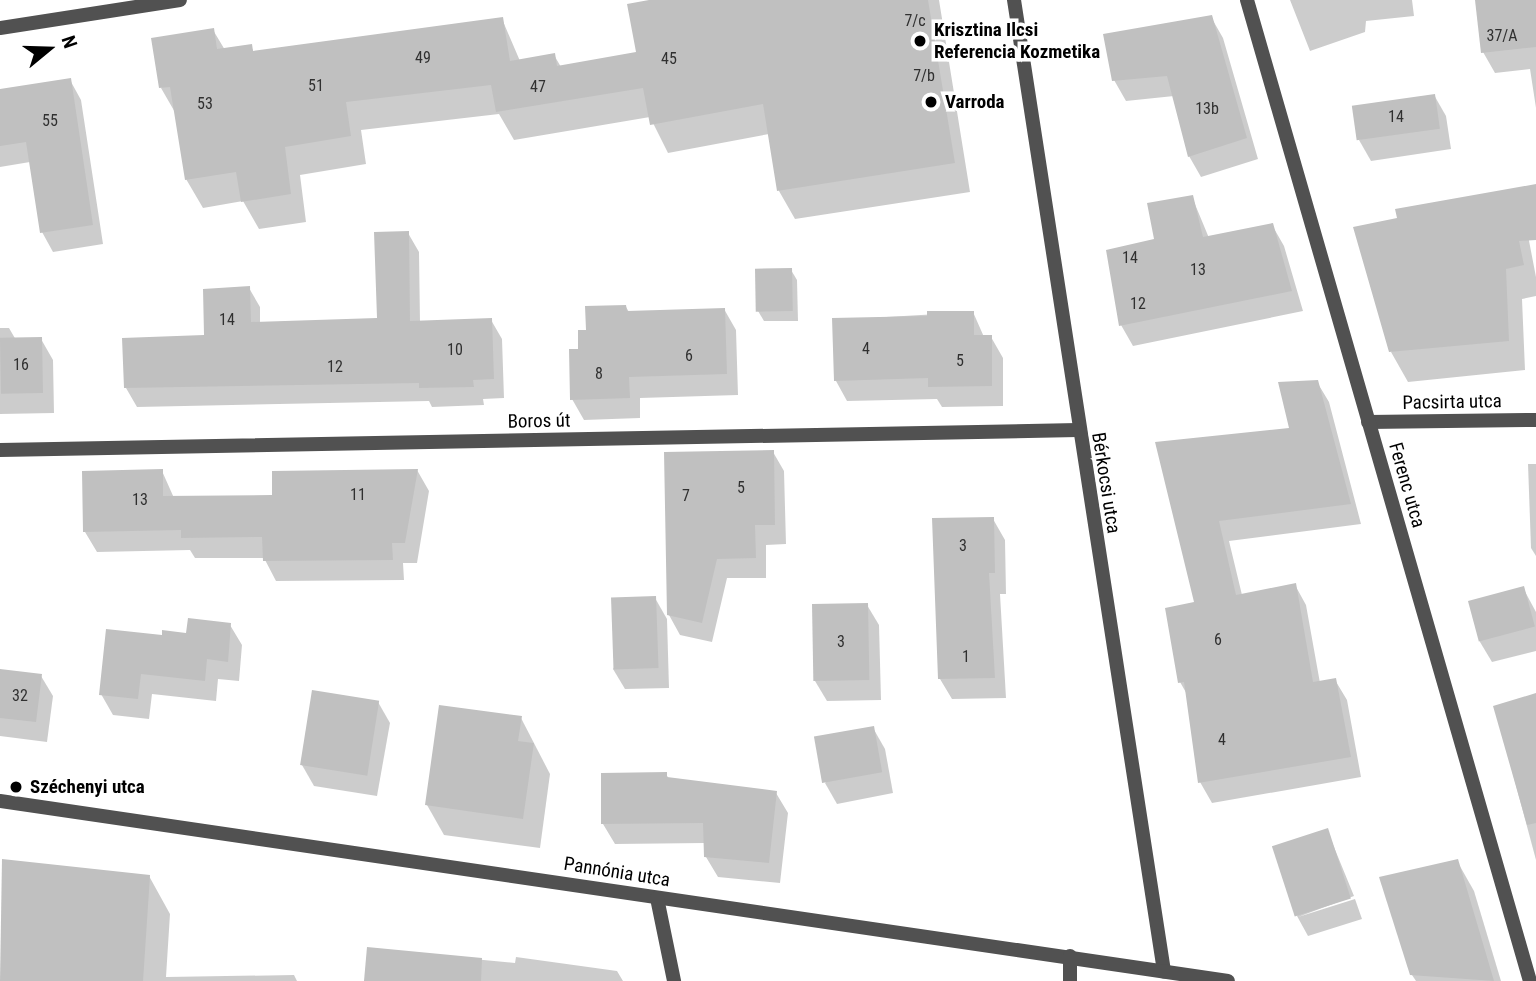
<!DOCTYPE html>
<html>
<head>
<meta charset="utf-8">
<style>
  body { margin:0 }
  #map { position:relative; width:1536px; height:981px; overflow:hidden; background:#fff; font-family:"Roboto Condensed",sans-serif }
  div>[style] { position:absolute }
  [style*='--x'] { left:calc(var(--x)*1px); top:calc(var(--y)*1px); width:calc(var(--w)*1px); rotate:calc(var(--a)*1deg) }
  .shadow>* { inset:0; background:#0003 }
  .building>* { inset:0; background:#c0c0c0; transform-origin:0 0 }
  .minor>* { height:14px; margin:-7px; padding:0 7px; transform-origin:7px; border-radius:7px; background:#515151 }
  .tertiary>* { height:14px; margin:-7px; padding:0 7px; transform-origin:7px; border-radius:7px; background:#515151 }
  .dots>* { width:19px; height:19px; translate:-50% -50%; box-sizing:border-box; border:4px solid #fff; border-radius:50% }
  span { translate:-50% -50%; white-space:nowrap; text-align:center; line-height:1.15; -webkit-text-stroke:7px #fff; paint-order:stroke }
  .number-label { font-size:16px; color:#303030 }
  .number-label span { -webkit-text-stroke-width:0 }
  .poi-label { font-size:19px; color:#000; font-weight:700 }
  .left { translate:0 -50%; text-align:left }
  .street-label { font-size:19px; color:#000 }
  .north { position:absolute; left:14px; top:14px; width:70px; height:70px; -webkit-text-stroke:5px #fff; paint-order:stroke; rotate:71deg; font-size:19px; font-weight:700; line-height:28px; text-align:center; color:#000 }
  .north::after { content:''; display:block; margin:auto; width:24px; height:32px; background:#000; clip-path:polygon(50% 0,100% 100%,50% 72%,0 100%) }
</style>
</head>
<body>
<div id="map">
  <div class="shadow">
    <div style="clip-path:polygon(658px 0,939px 0,970px 192px,795px 219px,779px 191px,769px 134px,668px 153px,650px 117px,514px 140px,499px 114px,361px 130px,366px 164px,300px 175px,306px 222px,259px 229px,243px 201px,203px 208px,186px 179px,176px 114px,161px 88px,213px 30px,225px 50px,251px 46px,254px 53px,502px 19px,520px 61px,554px 55px,561px 67px,638px 53px)"></div>
    <div style="clip-path:polygon(1290px 0,1412px 0,1414px 16px,1366px 21px,1365px 32px,1310px 51px)"></div>
    <div style="clip-path:polygon(1477px 0,1536px 0,1536px 108px,1530px 69px,1495px 73px,1483px 52px)"></div>
    <div style="clip-path:polygon(1211px 17px,1223px 38px,1258px 159px,1201px 177px,1189px 156px,1174px 96px,1126px 101px,1114px 80px)"></div>
    <div style="clip-path:polygon(70px 80px,81px 100px,103px 244px,53px 252px,42px 232px,30px 162px,0 167px,0 91px)"></div>
    <div style="clip-path:polygon(1434px 95px,1446px 116px,1451px 149px,1371px 161px,1359px 140px)"></div>
    <div style="clip-path:polygon(1192px 197px,1209px 238px,1272px 225px,1284px 246px,1303px 311px,1133px 346px,1121px 325px,1156px 240px)"></div>
    <div style="clip-path:polygon(1525px 220px,1536px 277px,1536px 296px,1522px 299px,1525px 370px,1408px 382px,1391px 352px)"></div>
    <div style="clip-path:polygon(408px 233px,419px 252px,420px 322px,491px 320px,502px 339px,504px 398px,483px 399px,484px 405px,432px 407px,429px 401px,137px 407px,126px 388px,206px 337px,249px 288px,260px 307px,260px 323px,379px 320px)"></div>
    <div style="clip-path:polygon(791px 270px,797px 280px,798px 321px,764px 321px,758px 311px)"></div>
    <div style="clip-path:polygon(626px 307px,629px 312px,724px 309px,736px 330px,738px 395px,640px 398px,640px 418px,584px 420px,572px 399px,580px 351px,588px 332px)"></div>
    <div style="clip-path:polygon(973px 312px,984px 337px,991px 337px,1003px 358px,1003px 406px,942px 407px,937px 399px,847px 401px,836px 381px,834px 320px)"></div>
    <div style="clip-path:polygon(0 328px,9px 328px,16px 340px,41px 339px,53px 360px,54px 413px,0 414px)"></div>
    <div style="clip-path:polygon(1317px 382px,1329px 402px,1361px 524px,1229px 541px,1242px 595px,1295px 585px,1306px 605px,1320px 683px,1335px 680px,1347px 700px,1361px 777px,1212px 803px,1200px 782px,1188px 696px,1180px 682px,1197px 604px,1157px 444px,1292px 430px)"></div>
    <div style="clip-path:polygon(773px 452px,784px 471px,786px 544px,766px 545px,766px 578px,727px 578px,712px 642px,680px 635px,669px 615px)"></div>
    <div style="clip-path:polygon(1528px 464px,1536px 464px,1536px 556px,1531px 548px)"></div>
    <div style="clip-path:polygon(417px 470px,429px 491px,417px 563px,403px 563px,404px 580px,276px 581px,264px 558px,195px 558px,190px 550px,97px 552px,85px 532px,162px 471px,174px 498px,274px 496px)"></div>
    <div style="clip-path:polygon(993px 519px,1005px 540px,1006px 594px,1000px 594px,1006px 698px,952px 699px,940px 679px)"></div>
    <div style="clip-path:polygon(1523px 588px,1536px 612px,1536px 651px,1492px 662px,1480px 642px,1470px 602px)"></div>
    <div style="clip-path:polygon(655px 598px,667px 619px,669px 688px,625px 689px,613px 669px)"></div>
    <div style="clip-path:polygon(867px 605px,879px 625px,881px 700px,827px 701px,815px 681px)"></div>
    <div style="clip-path:polygon(230px 625px,242px 645px,239px 681px,218px 679px,216px 701px,152px 694px,149px 719px,113px 715px,101px 694px,187px 635px)"></div>
    <div style="clip-path:polygon(0 670px,41px 676px,53px 696px,47px 742px,0 736px)"></div>
    <div style="clip-path:polygon(1536px 695px,1536px 860px,1495px 707px)"></div>
    <div style="clip-path:polygon(378px 702px,390px 723px,377px 796px,314px 786px,302px 765px)"></div>
    <div style="clip-path:polygon(521px 718px,550px 774px,540px 848px,444px 835px,427px 805px)"></div>
    <div style="clip-path:polygon(873px 728px,885px 749px,893px 793px,837px 804px,825px 783px)"></div>
    <div style="clip-path:polygon(666px 774px,669px 779px,776px 793px,788px 813px,780px 883px,718px 877px,706px 857px,705px 843px,615px 844px,603px 824px)"></div>
    <div style="clip-path:polygon(1327px 830px,1354px 896px,1298px 917px,1355px 899px,1362px 919px,1308px 936px,1297px 916px)"></div>
    <div style="clip-path:polygon(1457px 861px,1474px 891px,1501px 981px,1416px 981px,1412px 975px)"></div>
    <div style="clip-path:polygon(149px 876px,170px 914px,166px 977px,294px 975px,297px 981px,0 981px)"></div>
    <div style="clip-path:polygon(368px 949px,515px 963px,516px 957px,617px 971px,623px 981px,365px 981px)"></div>
  </div>
  <div class="building">
    <div style="clip-path:polygon(649px 0,928px 0,955px 163px,777px 191px,763px 104px,650px 125px,643px 88px,496px 112px,491px 85px,346px 102px,351px 136px,285px 147px,291px 194px,241px 202px,236px 172px,185px 180px,170px 87px,159px 88px,151px 38px,214px 28px,217px 49px,252px 44px,253px 51px,503px 17px,510px 61px,555px 53px,557px 66px,636px 52px,627px 4px)"></div>
    <div style="clip-path:polygon(1475px 0,1536px 0,1536px 47px,1481px 53px)"></div>
    <div style="clip-path:polygon(1212px 15px,1247px 138px,1188px 157px,1167px 76px,1112px 81px,1103px 34px)"></div>
    <div style="clip-path:polygon(71px 78px,93px 225px,40px 233px,26px 142px,0 146px,0 89px)"></div>
    <div style="left:1435px;top:94px;width:35px;height:84px;rotate:82deg"></div>
    <div style="clip-path:polygon(1536px 184px,1536px 240px,1519px 241px,1524px 265px,1506px 269px,1509px 341px,1389px 352px,1353px 227px,1397px 218px,1395px 209px)"></div>
    <div style="clip-path:polygon(1193px 195px,1203px 237px,1273px 223px,1292px 291px,1119px 326px,1106px 250px,1154px 239px,1147px 203px)"></div>
    <div style="clip-path:polygon(409px 231px,410px 321px,492px 318px,494px 379px,473px 380px,474px 387px,419px 388px,419px 383px,124px 388px,122px 338px,204px 335px,203px 289px,250px 286px,251px 322px,377px 318px,374px 232px)"></div>
    <div style="left:792px;top:268px;width:43px;height:37px;rotate:89deg"></div>
    <div style="clip-path:polygon(626px 305px,627px 311px,725px 308px,727px 374px,629px 377px,630px 398px,570px 400px,569px 349px,578px 349px,578px 330px,586px 330px,585px 306px)"></div>
    <div style="clip-path:polygon(927px 311px,974px 311px,974px 335px,992px 335px,992px 386px,928px 387px,928px 378px,834px 381px,832px 318px,927px 316px)"></div>
    <div style="left:42px;top:337px;width:56px;height:42px;rotate:89deg"></div>
    <div style="clip-path:polygon(1318px 380px,1351px 504px,1219px 521px,1236px 595px,1296px 583px,1313px 682px,1336px 678px,1351px 757px,1198px 783px,1184px 682px,1178px 683px,1165px 608px,1194px 602px,1155px 442px,1289px 428px,1278px 382px)"></div>
    <div style="clip-path:polygon(774px 450px,775px 525px,755px 525px,756px 558px,717px 559px,702px 623px,667px 615px,664px 452px)"></div>
    <div style="clip-path:polygon(163px 469px,163px 496px,272px 495px,272px 471px,418px 469px,405px 543px,392px 543px,393px 560px,263px 561px,262px 537px,181px 538px,181px 530px,83px 532px,82px 471px)"></div>
    <div style="clip-path:polygon(994px 517px,995px 573px,989px 573px,995px 678px,938px 679px,932px 518px)"></div>
    <div style="left:1524px;top:586px;width:42px;height:58px;rotate:75deg"></div>
    <div style="left:656px;top:596px;width:72px;height:45px;rotate:88deg"></div>
    <div style="left:868px;top:603px;width:77px;height:56px;rotate:89deg"></div>
    <div style="clip-path:polygon(188px 618px,231px 623px,228px 662px,207px 659px,205px 681px,141px 674px,138px 699px,99px 695px,106px 629px,162px 635px,162px 630px,186px 633px)"></div>
    <div style="clip-path:polygon(0 669px,42px 674px,36px 722px,0 718px)"></div>
    <div style="left:312px;top:690px;width:68px;height:76px;rotate:9deg"></div>
    <div style="clip-path:polygon(1536px 693px,1536px 823px,1527px 825px,1493px 706px)"></div>
    <div style="clip-path:polygon(439px 705px,522px 716px,518px 741px,534px 743px,523px 819px,425px 805px)"></div>
    <div style="left:874px;top:726px;width:47px;height:61px;rotate:80deg"></div>
    <div style="clip-path:polygon(667px 772px,667px 777px,777px 791px,769px 863px,704px 857px,703px 823px,601px 824px,601px 773px)"></div>
    <div style="left:1328px;top:828px;width:74px;height:59px;rotate:72deg"></div>
    <div style="clip-path:polygon(2px 859px,150px 875px,143px 981px,0 981px)"></div>
    <div style="clip-path:polygon(1458px 859px,1494px 981px,1410px 975px,1379px 877px)"></div>
    <div style="clip-path:polygon(367px 947px,482px 958px,481px 981px,364px 981px)"></div>
  </div>
  <div class="minor">
    <div style="--x:1014;--y:0;--w:983;--a:81.22"></div>
    <div style="--x:0;--y:28;--w:182;--a:-8.8"></div>
    <div style="--x:1368;--y:422;--w:168;--a:-0.7"></div>
    <div style="--x:0;--y:450;--w:1078;--a:-1.06"></div>
    <div style="--x:0;--y:801;--w:1241;--a:8.34"></div>
    <div style="--x:657;--y:898;--w:85;--a:78.4"></div>
    <div style="--x:1070;--y:981;--w:25;--a:-90"></div>
  </div>
  <div class="tertiary">
    <div style="--x:1247;--y:0;--w:1021;--a:73.91"></div>
  </div>
  <div class="dots">
    <div style="left:920px;top:41px;background:#000"></div>
    <div style="left:931px;top:102px;background:#000"></div>
    <div style="left:16px;top:787px;background:#000"></div>
  </div>
  <div class="number-label">
    <span style="left:915px;top:21px">7/c</span>
    <span style="left:1502px;top:36px">37/A</span>
    <span style="left:423px;top:58px">49</span>
    <span style="left:669px;top:59px">45</span>
    <span style="left:924px;top:76px">7/b</span>
    <span style="left:316px;top:86px">51</span>
    <span style="left:538px;top:87px">47</span>
    <span style="left:205px;top:104px">53</span>
    <span style="left:1207px;top:109px">13b</span>
    <span style="left:1396px;top:117px">14</span>
    <span style="left:50px;top:121px">55</span>
    <span style="left:1130px;top:258px">14</span>
    <span style="left:1198px;top:270px">13</span>
    <span style="left:1138px;top:304px">12</span>
    <span style="left:227px;top:320px">14</span>
    <span style="left:866px;top:349px">4</span>
    <span style="left:455px;top:350px">10</span>
    <span style="left:689px;top:356px">6</span>
    <span style="left:960px;top:361px">5</span>
    <span style="left:21px;top:365px">16</span>
    <span style="left:335px;top:367px">12</span>
    <span style="left:599px;top:374px">8</span>
    <span style="left:741px;top:488px">5</span>
    <span style="left:358px;top:495px">11</span>
    <span style="left:686px;top:496px">7</span>
    <span style="left:140px;top:500px">13</span>
    <span style="left:963px;top:546px">3</span>
    <span style="left:1218px;top:640px">6</span>
    <span style="left:841px;top:642px">3</span>
    <span style="left:966px;top:657px">1</span>
    <span style="left:20px;top:696px">32</span>
    <span style="left:1222px;top:740px">4</span>
  </div>
  <div class="poi-label">
    <span class="left" style="left:934px;top:41px">Krisztina Ilcsi<br>Referencia Kozmetika</span>
    <span class="left" style="left:945px;top:102px">Varroda</span>
    <span class="left" style="left:30px;top:787px">Széchenyi utca</span>
  </div>
  <div class="street-label">
    <span style="left:1452px;top:402px;rotate:-1deg">Pacsirta utca</span>
    <span style="left:539px;top:421px;rotate:-1deg">Boros út</span>
    <span style="left:1106px;top:483px;rotate:81deg">Bérkocsi utca</span>
    <span style="left:1407px;top:485px;rotate:74deg">Ferenc utca</span>
    <span style="left:617px;top:872px;rotate:9deg">Pannónia utca</span>
  </div>
  <div class="north">N</div>
</div>
</body>
</html>
